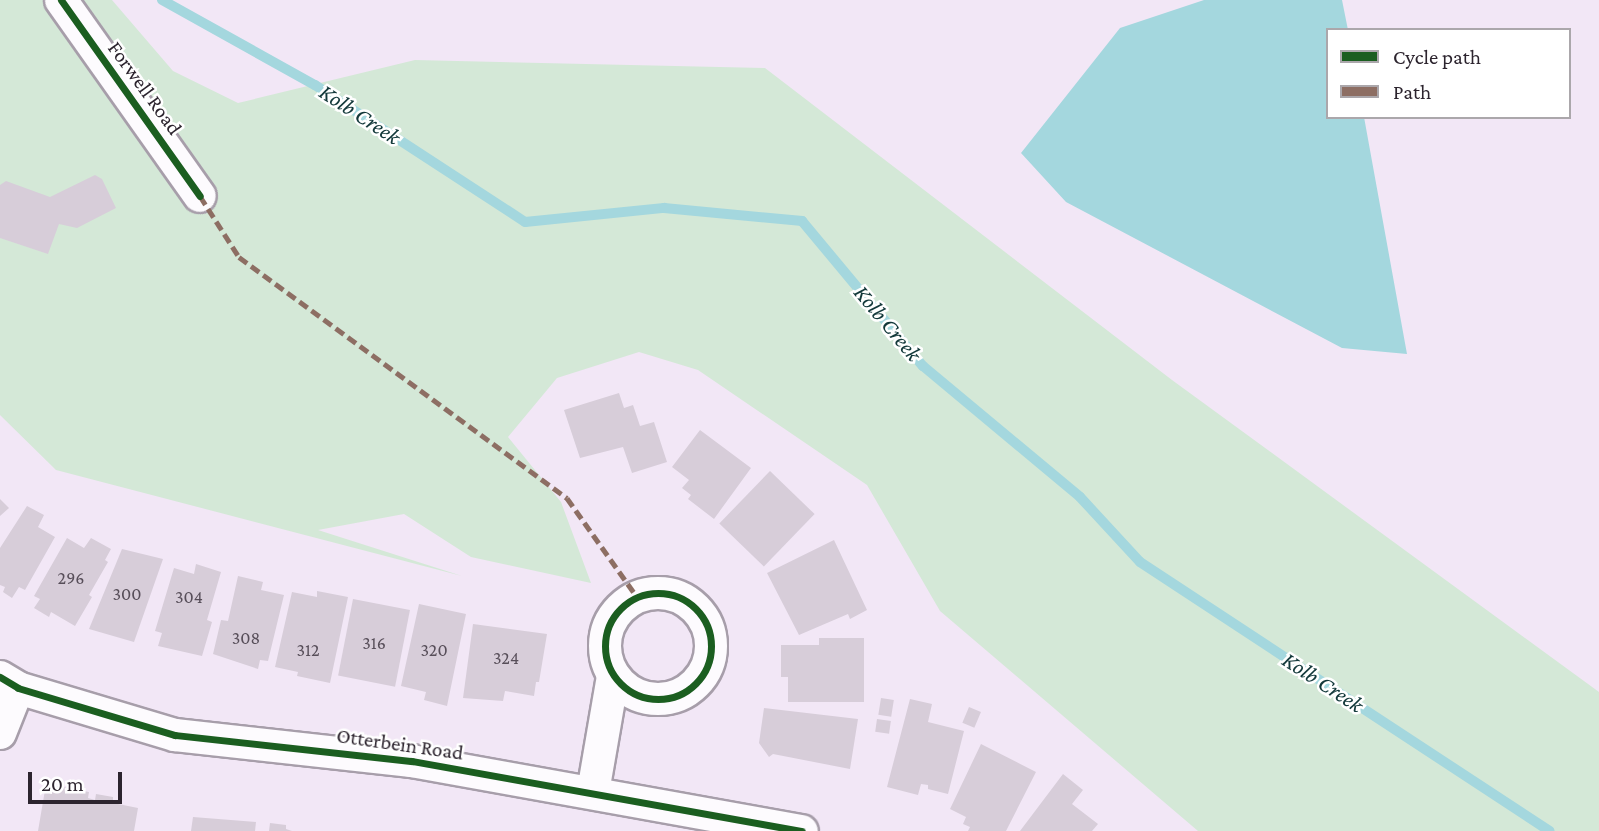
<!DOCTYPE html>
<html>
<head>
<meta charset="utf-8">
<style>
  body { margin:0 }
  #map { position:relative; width:1599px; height:831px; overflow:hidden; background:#f2e7f6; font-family:"Crimson Pro",serif }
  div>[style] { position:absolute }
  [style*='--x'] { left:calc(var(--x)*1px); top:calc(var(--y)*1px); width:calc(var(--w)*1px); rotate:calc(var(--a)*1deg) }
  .green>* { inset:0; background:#d4e8d7 }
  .water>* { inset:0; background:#a4d7de }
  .stream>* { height:10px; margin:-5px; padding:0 5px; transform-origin:5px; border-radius:5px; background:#a4d7de }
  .building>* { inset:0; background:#d7cdd9; transform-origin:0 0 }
  .roads { filter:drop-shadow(2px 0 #a79eaa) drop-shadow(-2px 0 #a79eaa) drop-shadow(0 2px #a79eaa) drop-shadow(0 -2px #a79eaa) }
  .street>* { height:32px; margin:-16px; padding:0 16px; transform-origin:16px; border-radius:16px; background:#fdfbfe }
  .street>.ring { margin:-16px; padding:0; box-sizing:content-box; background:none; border:32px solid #fdfbfe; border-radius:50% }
  .quiet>* { height:5px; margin-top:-2.5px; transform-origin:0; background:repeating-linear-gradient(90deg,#8d6e63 0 10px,transparent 0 15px) }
  .cycleway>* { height:7px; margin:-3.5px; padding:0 3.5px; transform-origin:3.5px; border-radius:3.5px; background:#1b5e20 }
  .cycleway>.ring { margin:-3.5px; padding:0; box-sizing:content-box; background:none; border:7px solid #1b5e20; border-radius:50% }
  span { translate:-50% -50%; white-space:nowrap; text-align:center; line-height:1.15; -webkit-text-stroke:5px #fff; paint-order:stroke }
  .number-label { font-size:18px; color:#574e59 }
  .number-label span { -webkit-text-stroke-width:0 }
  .street-label { font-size:21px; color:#2c242e }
  .water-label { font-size:23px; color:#12383a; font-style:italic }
  .legend { position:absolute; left:1326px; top:28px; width:245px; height:91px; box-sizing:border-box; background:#fff; border:2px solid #aba7ab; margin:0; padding:9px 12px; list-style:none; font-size:21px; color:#2c242e }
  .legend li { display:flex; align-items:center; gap:14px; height:35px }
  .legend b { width:35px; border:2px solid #aba7ab }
  .scale { position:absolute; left:28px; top:772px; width:94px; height:32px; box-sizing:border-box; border:4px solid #2c242e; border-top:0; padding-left:9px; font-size:21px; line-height:24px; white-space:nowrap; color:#2c242e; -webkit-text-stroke:5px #fff; paint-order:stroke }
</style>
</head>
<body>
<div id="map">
  <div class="green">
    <div style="clip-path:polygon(0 0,112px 0,173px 71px,238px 103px,415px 60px,765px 68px,1172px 380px,1599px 692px,1599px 831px,1198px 831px,940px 611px,867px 485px,698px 370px,639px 352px,557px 378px,508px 437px,561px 502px,591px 583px,471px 557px,404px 514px,318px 530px,462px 576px,56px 470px,0 415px)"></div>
  </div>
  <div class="water">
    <div style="clip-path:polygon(1204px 0,1342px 0,1348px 30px,1328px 30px,1328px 117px,1364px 117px,1407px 354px,1342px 348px,1066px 202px,1021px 153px,1120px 28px)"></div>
  </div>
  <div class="stream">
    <div style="--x:162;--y:0;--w:175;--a:29.1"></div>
    <div style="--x:315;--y:85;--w:251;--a:33.1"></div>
    <div style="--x:525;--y:222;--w:140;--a:-5.8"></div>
    <div style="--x:664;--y:208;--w:139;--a:5.4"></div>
    <div style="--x:802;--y:221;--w:189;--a:50.2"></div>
    <div style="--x:923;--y:366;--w:204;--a:39.8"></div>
    <div style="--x:1080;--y:497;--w:88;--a:47.3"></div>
    <div style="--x:1140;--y:562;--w:490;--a:33.3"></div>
  </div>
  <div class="building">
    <div style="clip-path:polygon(95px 175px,102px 179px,116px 208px,77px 228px,59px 224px,48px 254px,0 238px,0 185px,6px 181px,50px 197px)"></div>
    <div style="clip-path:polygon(619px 393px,624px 408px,633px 405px,640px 426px,654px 422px,667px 462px,632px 473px,623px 447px,580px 458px,564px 410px)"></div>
    <div style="clip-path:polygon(700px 430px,751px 468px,714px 519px,688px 499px,691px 495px,682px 488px,689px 480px,672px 467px)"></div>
    <div style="left:770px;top:471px;width:62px;height:73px;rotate:44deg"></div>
    <div style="clip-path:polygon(0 499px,9px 508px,0 516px)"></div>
    <div style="clip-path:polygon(27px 506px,44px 515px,38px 527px,55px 537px,25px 590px,19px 587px,12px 598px,3px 592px,5px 587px,0 585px,0 548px)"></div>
    <div style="clip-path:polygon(67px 538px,84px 548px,91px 538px,111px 549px,105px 560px,108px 562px,89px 595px,92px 597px,75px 626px,51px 612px,49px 617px,34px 608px,40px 599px,34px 596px)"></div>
    <div style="clip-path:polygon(834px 540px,867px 610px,850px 619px,848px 614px,799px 635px,767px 573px)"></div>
    <div style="clip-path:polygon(122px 549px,163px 559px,134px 642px,89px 629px)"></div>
    <div style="clip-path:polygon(196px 564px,221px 572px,207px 620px,212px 622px,202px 656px,158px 646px,162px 633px,155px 631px,174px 568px,194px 574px)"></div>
    <div style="clip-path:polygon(238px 576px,263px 582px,261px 590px,284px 595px,268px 661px,260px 660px,258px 669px,213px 654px,221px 620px,228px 621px)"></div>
    <div style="clip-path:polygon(317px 591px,348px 597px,330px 683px,297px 676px,298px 672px,275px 667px,292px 592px,317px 597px)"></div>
    <div style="left:353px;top:599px;width:58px;height:78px;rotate:11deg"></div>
    <div style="clip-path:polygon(419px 604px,466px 614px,447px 706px,424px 700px,426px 692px,401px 686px)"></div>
    <div style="clip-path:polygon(473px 624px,547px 634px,539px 682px,536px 682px,534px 696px,505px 691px,503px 701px,463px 698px)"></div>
    <div style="clip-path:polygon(819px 638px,864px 638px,864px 702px,788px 702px,788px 677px,781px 677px,781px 645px,819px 645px)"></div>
    <div style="left:881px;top:698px;width:13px;height:17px;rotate:9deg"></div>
    <div style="clip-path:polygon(910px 699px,932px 704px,928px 722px,964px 731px,948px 794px,928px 789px,928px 785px,921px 784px,918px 795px,887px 787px)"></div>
    <div style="left:969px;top:707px;width:13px;height:17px;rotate:23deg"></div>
    <div style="clip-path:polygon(764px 708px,858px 719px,850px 769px,773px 754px,769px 757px,759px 743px)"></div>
    <div style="left:877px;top:719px;width:14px;height:13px;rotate:8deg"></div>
    <div style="clip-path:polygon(981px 744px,1036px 772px,1006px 831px,968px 831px,970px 827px,963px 824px,966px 817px,950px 809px)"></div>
    <div style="clip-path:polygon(1063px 774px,1083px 790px,1072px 804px,1098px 824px,1092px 831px,1020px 831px)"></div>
    <div style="clip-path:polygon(57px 786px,89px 792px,88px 798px,95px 800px,96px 794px,113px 797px,113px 803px,138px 808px,134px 831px,38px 831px,45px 790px,56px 793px)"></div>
    <div style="clip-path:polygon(193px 817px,256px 822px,255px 831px,191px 831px)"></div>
    <div style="clip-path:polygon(270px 823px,286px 825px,286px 829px,292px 831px,269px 831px)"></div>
  </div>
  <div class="roads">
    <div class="street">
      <div style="--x:61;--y:0;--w:240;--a:54.7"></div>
      <div class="ring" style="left:605px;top:593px;width:74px;height:74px"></div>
      <div style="--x:0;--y:677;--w:21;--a:31"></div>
      <div style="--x:18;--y:688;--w:164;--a:16.7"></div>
      <div style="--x:175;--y:735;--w:238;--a:6.3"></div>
      <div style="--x:412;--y:761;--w:396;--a:10.2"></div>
      <div style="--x:0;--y:733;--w:48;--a:-68.2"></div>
      <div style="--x:593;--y:792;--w:118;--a:-80.2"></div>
    </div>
  </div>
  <div class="quiet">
    <div style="--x:200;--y:196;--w:72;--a:57.4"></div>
    <div style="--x:239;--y:257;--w:407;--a:36.3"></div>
    <div style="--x:567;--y:498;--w:121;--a:54.7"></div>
  </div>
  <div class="cycleway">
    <div style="--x:61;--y:0;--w:240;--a:54.7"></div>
    <div class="ring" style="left:605px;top:593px;width:99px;height:99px"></div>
    <div style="--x:0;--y:677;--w:21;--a:31"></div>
    <div style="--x:18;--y:688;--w:164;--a:16.7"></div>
    <div style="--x:175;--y:735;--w:238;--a:6.3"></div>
    <div style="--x:412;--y:761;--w:396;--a:10.2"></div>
  </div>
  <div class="number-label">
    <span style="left:71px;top:578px">296</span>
    <span style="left:127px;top:594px">300</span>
    <span style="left:189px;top:597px">304</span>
    <span style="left:246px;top:638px">308</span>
    <span style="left:374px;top:643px">316</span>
    <span style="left:308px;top:650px">312</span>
    <span style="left:434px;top:650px">320</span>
    <span style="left:506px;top:658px">324</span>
  </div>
  <div class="street-label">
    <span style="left:145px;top:88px;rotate:54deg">Forwell Road</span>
    <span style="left:400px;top:744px;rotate:8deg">Otterbein Road</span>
  </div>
  <div class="water-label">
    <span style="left:360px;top:114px;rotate:33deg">Kolb Creek</span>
    <span style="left:888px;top:323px;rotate:50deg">Kolb Creek</span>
    <span style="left:1323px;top:682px;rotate:33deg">Kolb Creek</span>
  </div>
  <ul class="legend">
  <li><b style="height:9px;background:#1b5e20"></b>Cycle path</li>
  <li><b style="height:9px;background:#8d6e63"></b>Path</li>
  </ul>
  <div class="scale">20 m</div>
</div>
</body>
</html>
